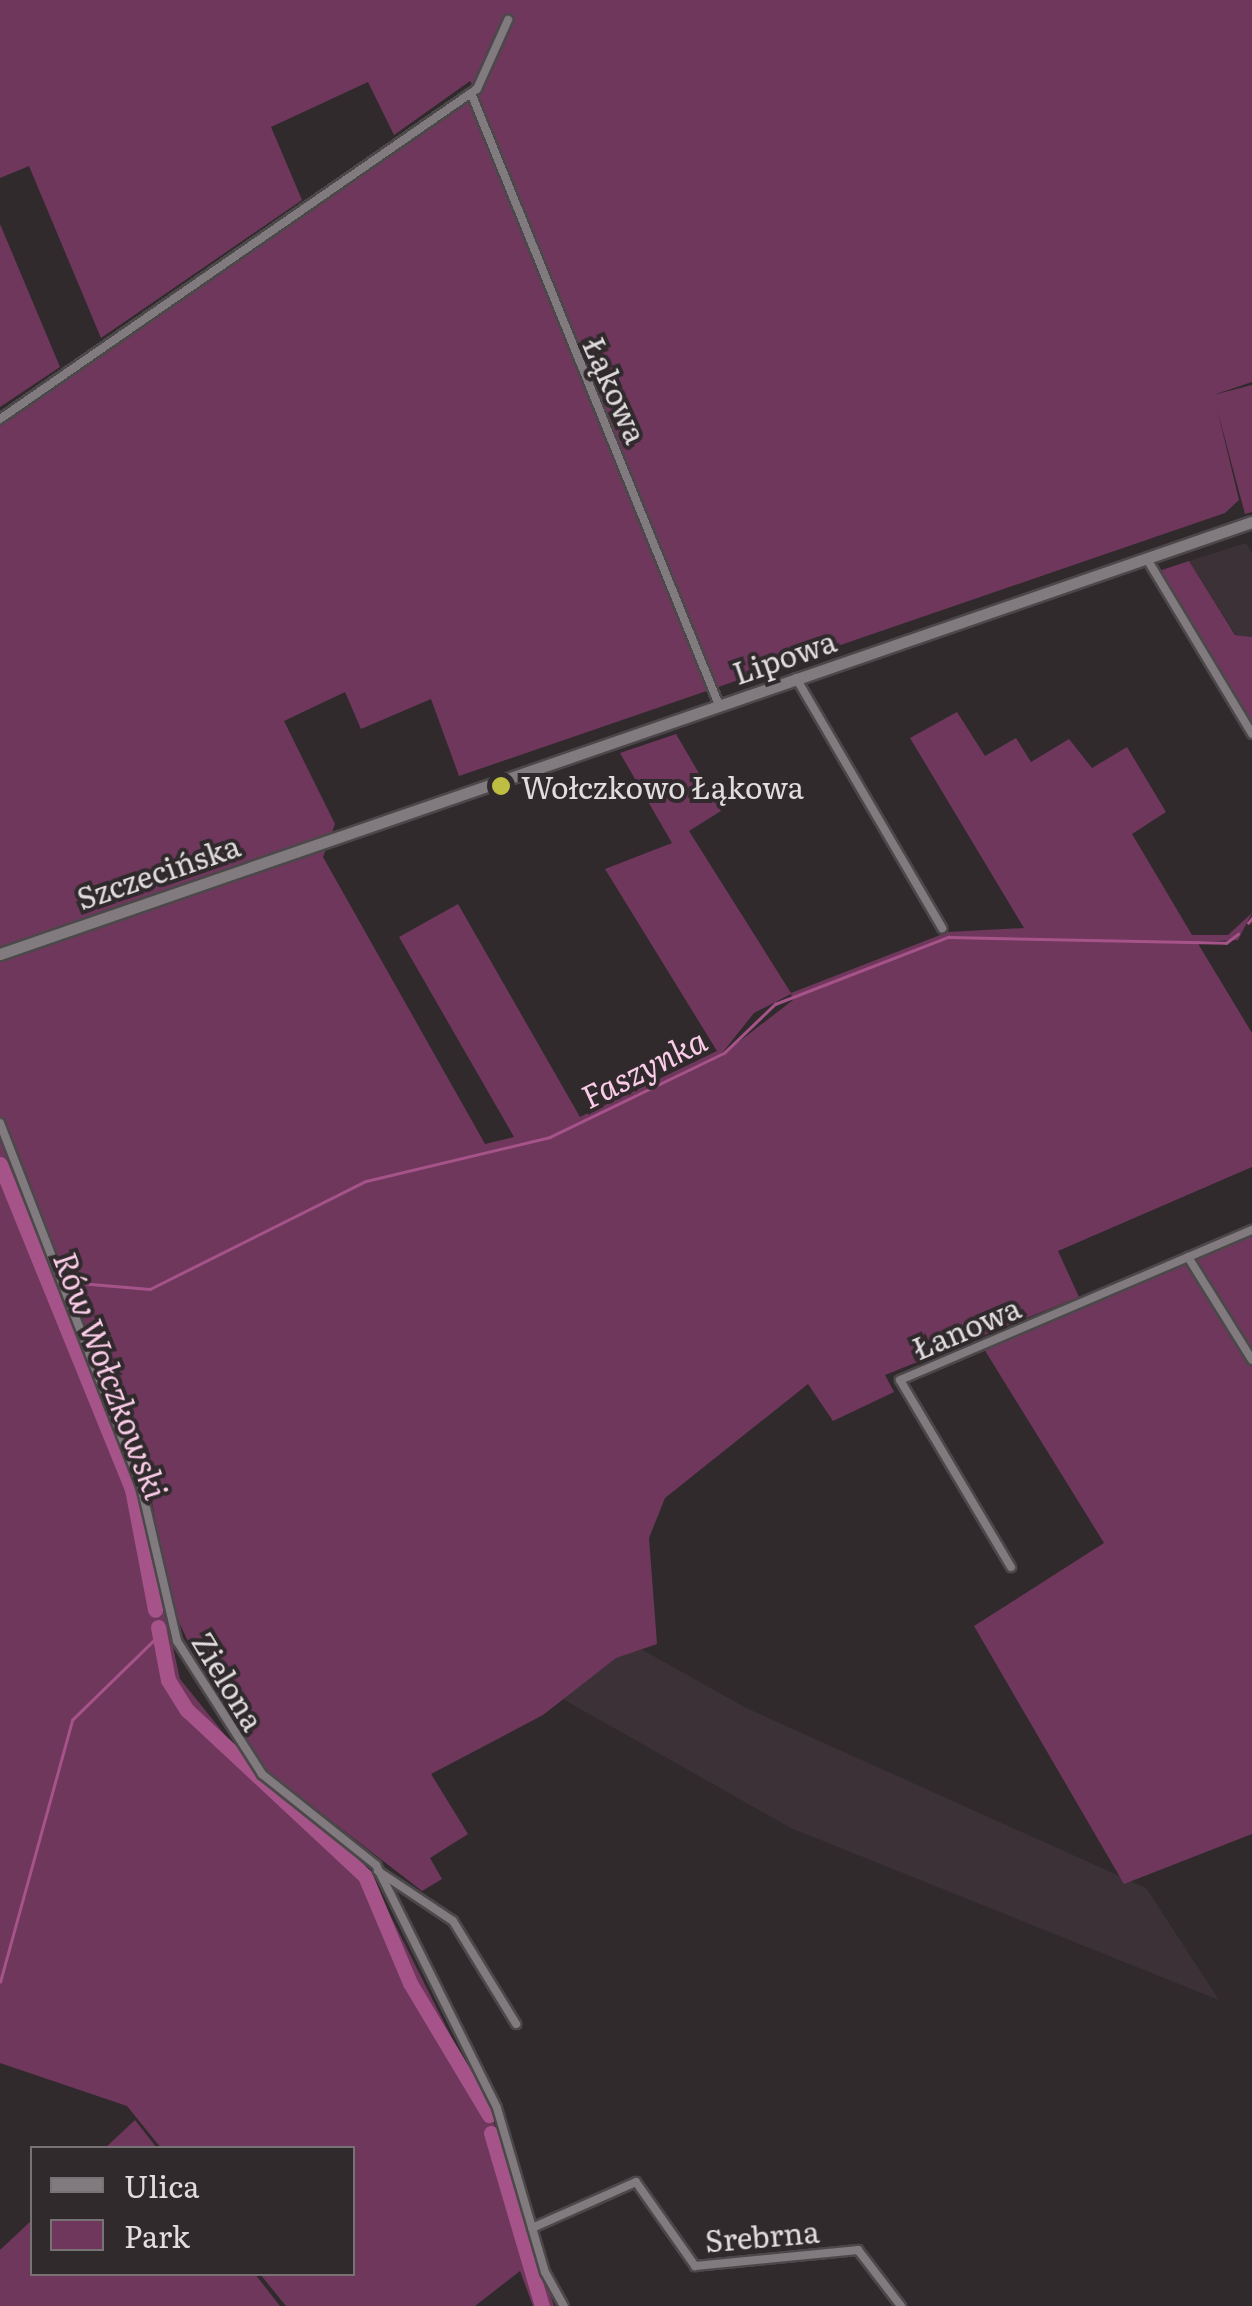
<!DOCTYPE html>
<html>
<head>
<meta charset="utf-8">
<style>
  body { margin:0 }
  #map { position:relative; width:1252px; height:2306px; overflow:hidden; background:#302a2d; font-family:Literata,serif }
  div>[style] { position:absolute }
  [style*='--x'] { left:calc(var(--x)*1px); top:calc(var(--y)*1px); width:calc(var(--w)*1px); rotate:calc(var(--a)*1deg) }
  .built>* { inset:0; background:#3d3138 }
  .green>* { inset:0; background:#6f375c }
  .stream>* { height:2.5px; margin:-1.25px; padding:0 1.25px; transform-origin:1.25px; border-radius:1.25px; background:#a55389 }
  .river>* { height:15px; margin:-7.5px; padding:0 7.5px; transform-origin:7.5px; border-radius:7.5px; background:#a55389 }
  .roads { filter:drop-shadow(2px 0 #4c484a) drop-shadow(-2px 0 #4c484a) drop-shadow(0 2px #4c484a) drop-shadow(0 -2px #4c484a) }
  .street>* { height:8px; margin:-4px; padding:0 4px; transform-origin:4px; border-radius:4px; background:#817a7e }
  .secondary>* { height:11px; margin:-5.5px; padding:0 5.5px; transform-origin:5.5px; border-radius:5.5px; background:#817a7e }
  .dots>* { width:28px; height:28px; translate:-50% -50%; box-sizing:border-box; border:5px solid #302a2d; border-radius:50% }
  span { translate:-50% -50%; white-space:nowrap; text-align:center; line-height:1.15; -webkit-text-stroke:8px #302a2d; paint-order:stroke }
  .street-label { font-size:30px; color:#e1dddf }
  .poi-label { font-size:30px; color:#e1dddf }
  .left { translate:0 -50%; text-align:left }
  .water-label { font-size:32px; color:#facce7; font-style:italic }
  .legend { position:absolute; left:30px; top:2146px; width:325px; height:130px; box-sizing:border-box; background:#302a2d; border:2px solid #777274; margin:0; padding:12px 18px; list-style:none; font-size:30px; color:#e1dddf }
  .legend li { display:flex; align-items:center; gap:20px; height:50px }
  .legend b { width:50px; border:2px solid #777274 }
</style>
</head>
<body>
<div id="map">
  <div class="built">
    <div style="clip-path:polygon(1246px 543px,1252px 553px,1252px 637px,1236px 635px,1189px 561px)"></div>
    <div style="clip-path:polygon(0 1105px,584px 1617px,746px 1708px,1146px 1888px,1219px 2000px,791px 1828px,476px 1650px,165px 1585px,152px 1494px,76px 1390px,69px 1395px)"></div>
  </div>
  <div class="green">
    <div style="clip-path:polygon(evenodd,0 0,1252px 0,1252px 382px,1213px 395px,1252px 385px,1252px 512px,1245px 514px,1217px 409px,1239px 500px,1225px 513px,459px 776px,431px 699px,361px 729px,345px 692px,284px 721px,335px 824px,323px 857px,485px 1144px,514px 1137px,399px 937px,458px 904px,580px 1117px,717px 1051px,605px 869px,672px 843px,620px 753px,676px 734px,721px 811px,689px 831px,791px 993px,948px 932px,1024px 928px,910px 738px,957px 712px,985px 756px,1016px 738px,1031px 762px,1069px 739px,1092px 768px,1127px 747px,1166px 812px,1132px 834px,1192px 935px,1228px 935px,1252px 913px,1238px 940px,1197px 942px,1252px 1033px,1252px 1167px,1058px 1251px,1079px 1297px,885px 1375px,894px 1392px,833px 1421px,808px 1384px,665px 1498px,649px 1538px,657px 1644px,616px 1658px,543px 1715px,431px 1774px,468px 1834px,430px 1858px,442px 1879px,422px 1891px,267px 1771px,211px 1691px,172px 1607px,151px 1497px,124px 1427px,40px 1213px,29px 1217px,142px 1507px,180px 1679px,258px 1776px,364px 1863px,493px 2120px,554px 2306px,533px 2306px,520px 2271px,475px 2306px,286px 2306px,260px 2274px,352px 2274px,352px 2148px,161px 2148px,127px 2106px,0 2063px,0 422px,478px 94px,470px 81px,394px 135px,368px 82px,271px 127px,302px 200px,101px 338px,29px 166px,0 178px,0 0,791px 994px,793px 1000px,719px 1057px,754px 1013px,791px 994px)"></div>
    <div style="clip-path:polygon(0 224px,60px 367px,0 407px)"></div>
    <div style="clip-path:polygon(1189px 561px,1235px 635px,1252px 637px,1252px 727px,1156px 572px)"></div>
    <div style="clip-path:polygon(1252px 1236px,1252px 1834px,1124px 1884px,974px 1626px,1104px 1543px,984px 1349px)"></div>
    <div style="clip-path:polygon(135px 2120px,157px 2148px,105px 2148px)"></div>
    <div style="clip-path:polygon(32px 2220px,32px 2274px,255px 2274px,280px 2306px,0 2306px,0 2250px)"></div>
  </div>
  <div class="stream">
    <div style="--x:1248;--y:923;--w:6;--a:-51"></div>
    <div style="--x:67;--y:1282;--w:83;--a:4.8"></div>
    <div style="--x:150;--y:1289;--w:241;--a:-26.6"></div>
    <div style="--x:366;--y:1181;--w:189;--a:-13.4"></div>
    <div style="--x:550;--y:1137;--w:193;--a:-25.8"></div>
    <div style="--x:724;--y:1053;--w:71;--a:-43.9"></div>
    <div style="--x:775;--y:1004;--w:186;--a:-21.2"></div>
    <div style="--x:948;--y:937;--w:278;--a:1.2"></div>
    <div style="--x:1226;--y:943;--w:15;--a:-37"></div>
    <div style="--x:52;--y:1283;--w:6;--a:9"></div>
    <div style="--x:0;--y:1982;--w:272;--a:-74.6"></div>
    <div style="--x:72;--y:1720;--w:122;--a:-44.3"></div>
  </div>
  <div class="river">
    <div style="--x:0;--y:1164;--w:351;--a:67.9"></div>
    <div style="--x:132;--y:1489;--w:123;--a:79.2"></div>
    <div style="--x:158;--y:1627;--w:54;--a:79.3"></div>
    <div style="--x:168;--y:1680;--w:36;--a:58"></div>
    <div style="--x:187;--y:1710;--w:243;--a:43"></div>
    <div style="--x:365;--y:1876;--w:116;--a:67.2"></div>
    <div style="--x:410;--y:1983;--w:154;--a:59.1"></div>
    <div style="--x:491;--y:2133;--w:180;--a:73.6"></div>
  </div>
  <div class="roads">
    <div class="street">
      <div style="--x:471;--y:93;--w:660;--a:67.94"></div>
      <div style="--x:0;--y:419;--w:580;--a:-34.68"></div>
      <div style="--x:477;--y:89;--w:76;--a:-65.8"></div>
      <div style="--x:1147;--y:559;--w:204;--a:59"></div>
      <div style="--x:796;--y:678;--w:290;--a:59.7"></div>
      <div style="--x:0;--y:1123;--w:389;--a:68.8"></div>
      <div style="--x:141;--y:1486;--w:159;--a:76.9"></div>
      <div style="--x:177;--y:1641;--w:158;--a:57.4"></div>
      <div style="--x:262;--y:1774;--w:146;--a:38.6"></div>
      <div style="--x:376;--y:1865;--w:271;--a:63.5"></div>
      <div style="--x:497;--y:2108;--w:171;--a:73.7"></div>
      <div style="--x:545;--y:2272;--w:39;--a:61"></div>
      <div style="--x:1188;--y:1257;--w:121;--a:58.1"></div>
      <div style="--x:1011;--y:1567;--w:217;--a:-120.7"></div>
      <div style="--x:900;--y:1380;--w:383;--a:-23.1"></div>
      <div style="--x:378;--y:1871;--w:90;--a:33.7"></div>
      <div style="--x:453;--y:1921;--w:121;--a:58.5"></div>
      <div style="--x:532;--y:2228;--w:114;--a:-23.9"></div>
      <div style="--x:636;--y:2182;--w:103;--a:54.9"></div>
      <div style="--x:695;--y:2266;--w:164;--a:-5.6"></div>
      <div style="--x:858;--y:2250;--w:71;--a:52.5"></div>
    </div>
    <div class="secondary">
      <div style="--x:0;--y:954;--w:1324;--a:-19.04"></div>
    </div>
  </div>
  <div class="dots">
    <div style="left:501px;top:786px;background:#bebf42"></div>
  </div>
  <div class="street-label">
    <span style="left:616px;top:390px;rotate:66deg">Łąkowa</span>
    <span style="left:784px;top:656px;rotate:-19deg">Lipowa</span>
    <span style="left:158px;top:871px;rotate:-19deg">Szczecińska</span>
    <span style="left:966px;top:1327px;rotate:-23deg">Łanowa</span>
    <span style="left:229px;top:1681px;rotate:59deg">Zielona</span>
    <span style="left:762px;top:2235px;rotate:-5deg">Srebrna</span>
  </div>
  <div class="poi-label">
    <span class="left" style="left:521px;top:786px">Wołczkowo Łąkowa</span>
  </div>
  <div class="water-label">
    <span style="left:643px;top:1067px;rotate:-27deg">Faszynka</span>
    <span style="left:112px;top:1375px;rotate:69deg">Rów Wołczkowski</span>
  </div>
  <ul class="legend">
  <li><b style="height:12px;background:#817a7e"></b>Ulica</li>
  <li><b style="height:28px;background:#6f375c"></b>Park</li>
  </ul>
</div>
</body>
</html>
